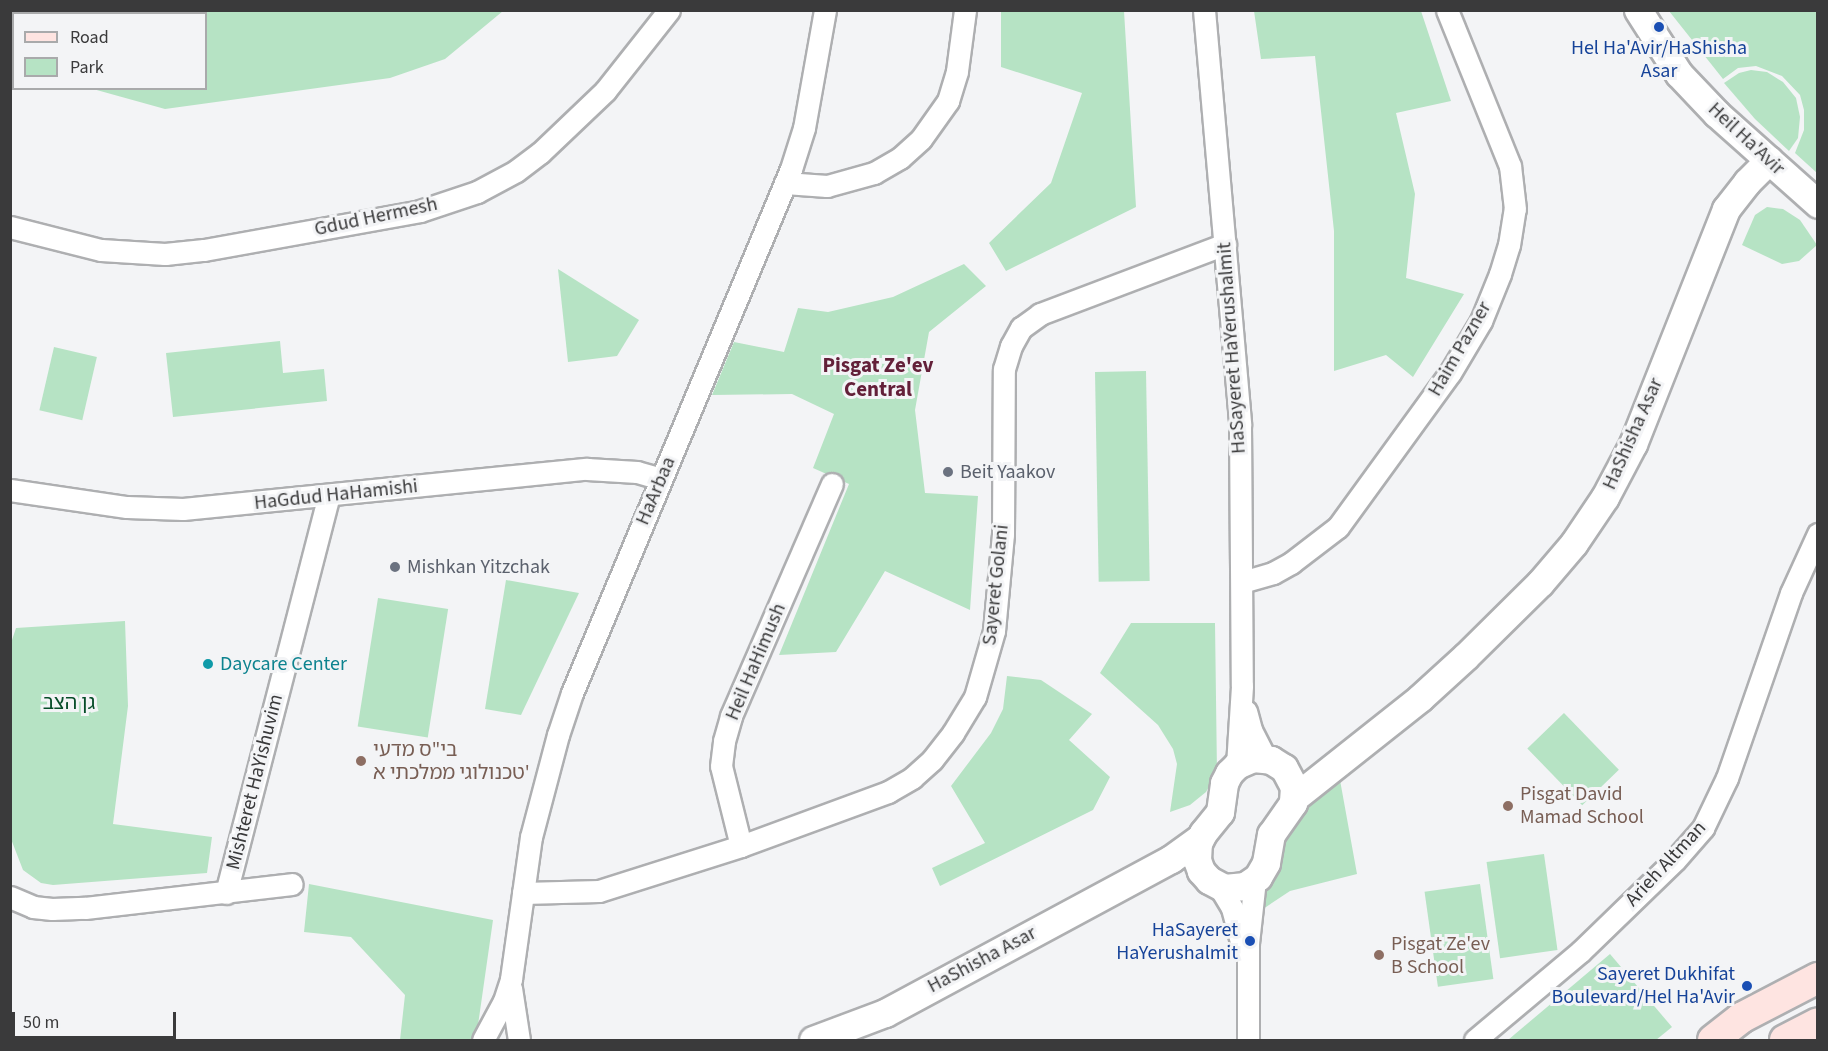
<!DOCTYPE html>
<html>
<head>
<meta charset="utf-8">
<style>
  body { margin:0 }
  #map { position:relative; width:1828px; height:1051px; overflow:hidden; background:#f3f4f6; font-family:"Source Sans 3","Noto Sans Hebrew",sans-serif }
  div>[style] { position:absolute }
  [style*='--x'] { left:calc(var(--x)*1px); top:calc(var(--y)*1px); width:calc(var(--w)*1px); rotate:calc(var(--a)*1deg) }
  .green>* { inset:0; background:#b6e3c4; transform-origin:0 0 }
  .roads { filter:drop-shadow(2px 0 #aeafb1) drop-shadow(-2px 0 #aeafb1) drop-shadow(0 2px #aeafb1) drop-shadow(0 -2px #aeafb1) }
  .minor>* { height:21px; margin:-10.5px; padding:0 10.5px; transform-origin:10.5px; border-radius:10.5px; background:#fff }
  .tertiary>* { height:27px; margin:-13.5px; padding:0 13.5px; transform-origin:13.5px; border-radius:13.5px; background:#fff }
  .secondary>* { height:30px; margin:-15px; padding:0 15px; transform-origin:15px; border-radius:15px; background:#fee4e1 }
  .dots>* { width:16px; height:16px; translate:-50% -50%; box-sizing:border-box; border:3px solid #f3f4f6; border-radius:50% }
  span { translate:-50% -50%; white-space:nowrap; text-align:center; line-height:1.15; -webkit-text-stroke:6px #f3f4f6; paint-order:stroke }
  .transit-label { font-size:20px; color:#164399 }
  .right { translate:-100% -50%; text-align:right }
  .street-label { font-size:20px; color:#3a3a3b }
  .worship-label { font-size:20px; color:#5b616d }
  .left { translate:0 -50%; text-align:left }
  .culture-label { font-size:20px; color:#0d838f }
  .park-label { font-size:20px; color:#074d29 }
  .education-label { font-size:20px; color:#785e54 }
  .neighbourhood-label { font-size:21px; color:#632039; font-weight:700 }
  .frame { position:absolute; inset:0; border:12px solid #3a3a3b; pointer-events:none }
  .legend { position:absolute; left:12px; top:12px; width:195px; height:78px; box-sizing:border-box; background:#f3f4f6; border:2px solid #a9aaab; margin:0; padding:8px 10px; list-style:none; font-size:18px; color:#3a3a3b }
  .legend li { display:flex; align-items:center; gap:12px; height:30px }
  .legend b { width:30px; border:2px solid #a9aaab }
  .scale { position:absolute; left:12px; top:1012px; width:164px; height:27px; box-sizing:border-box; border:3px solid #3a3a3b; border-top:0; padding-left:8px; font-size:18px; line-height:21px; white-space:nowrap; color:#3a3a3b; -webkit-text-stroke:4px #f3f4f6; paint-order:stroke }
</style>
</head>
<body>
<div id="map">
  <div class="green">
    <div style="clip-path:polygon(10px 11px,11px 10px,503px 11px,445px 59px,390px 78px,165px 109px,93px 89px,206px 88px,206px 14px,14px 14px,13px 65px,11px 64px)"></div>
    <div style="clip-path:polygon(1001px 11px,1124px 11px,1136px 207px,1006px 271px,989px 243px,1051px 183px,1082px 93px,1001px 67px)"></div>
    <div style="clip-path:polygon(1254px 11px,1421px 11px,1451px 101px,1396px 113px,1415px 194px,1406px 278px,1464px 294px,1413px 377px,1386px 355px,1334px 371px,1334px 231px,1315px 56px,1261px 59px)"></div>
    <div style="clip-path:polygon(1669px 11px,1817px 11px,1817px 173px,1795px 153px,1804px 130px,1804px 110px,1800px 95px,1782px 76px,1756px 66px,1738px 68px,1723px 79px)"></div>
    <div style="clip-path:polygon(1751px 70px,1767px 72px,1783px 82px,1796px 98px,1800px 117px,1798px 138px,1789px 151px,1755px 119px,1724px 83px,1739px 73px)"></div>
    <div style="clip-path:polygon(1767px 207px,1783px 209px,1800px 220px,1817px 245px,1799px 261px,1782px 264px,1742px 245px,1755px 215px)"></div>
    <div style="clip-path:polygon(964px 264px,986px 286px,929px 332px,915px 410px,925px 493px,978px 496px,970px 610px,885px 571px,836px 652px,779px 655px,849px 484px,813px 468px,834px 414px,792px 394px,712px 395px,734px 342px,784px 352px,798px 308px,828px 312px,893px 297px)"></div>
    <div style="clip-path:polygon(558px 269px,639px 320px,617px 356px,568px 362px)"></div>
    <div style="clip-path:polygon(280px 341px,283px 373px,324px 369px,327px 401px,173px 417px,166px 353px)"></div>
    <div style="left:54px;top:347px;width:44px;height:65px;rotate:13deg"></div>
    <div style="left:1146px;top:371px;width:210px;height:51px;rotate:89deg"></div>
    <div style="clip-path:polygon(506px 580px,579px 593px,521px 715px,485px 709px)"></div>
    <div style="left:378px;top:598px;width:71px;height:130px;rotate:9deg"></div>
    <div style="clip-path:polygon(125px 621px,128px 706px,113px 824px,212px 837px,207px 873px,53px 885px,41px 883px,23px 870px,11px 839px,10px 646px,16px 628px)"></div>
    <div style="clip-path:polygon(1131px 623px,1215px 623px,1217px 773px,1206px 792px,1190px 805px,1170px 812px,1177px 764px,1173px 749px,1158px 725px,1100px 673px)"></div>
    <div style="clip-path:polygon(1007px 676px,1041px 680px,1092px 714px,1069px 740px,1110px 777px,1093px 810px,940px 886px,932px 868px,985px 843px,951px 786px,991px 733px,1003px 709px)"></div>
    <div style="left:1564px;top:713px;width:79px;height:51px;rotate:46deg"></div>
    <div style="clip-path:polygon(1340px 780px,1357px 874px,1290px 891px,1263px 909px,1261px 888px,1290px 820px)"></div>
    <div style="left:1544px;top:854px;width:97px;height:58px;rotate:82deg"></div>
    <div style="clip-path:polygon(309px 884px,493px 920px,478px 1025px,473px 1040px,400px 1040px,405px 995px,351px 937px,304px 932px)"></div>
    <div style="left:1480px;top:884px;width:96px;height:56px;rotate:82deg"></div>
    <div style="clip-path:polygon(1610px 954px,1672px 1027px,1656px 1040px,1508px 1040px)"></div>
  </div>
  <div class="roads">
    <div class="minor">
      <div style="--x:1204;--y:10;--w:417;--a:85"></div>
      <div style="--x:1240;--y:425;--w:261;--a:89.6"></div>
      <div style="--x:1242;--y:686;--w:79;--a:93.6"></div>
      <div style="--x:785;--y:183;--w:42;--a:4.1"></div>
      <div style="--x:827;--y:186;--w:49;--a:-15.5"></div>
      <div style="--x:874;--y:173;--w:30;--a:-30"></div>
      <div style="--x:900;--y:158;--w:28;--a:-42"></div>
      <div style="--x:921;--y:139;--w:47;--a:-54.6"></div>
      <div style="--x:948;--y:101;--w:31;--a:-73"></div>
      <div style="--x:957;--y:71;--w:62;--a:-82.5"></div>
      <div style="--x:10;--y:227;--w:94;--a:14.2"></div>
      <div style="--x:101;--y:250;--w:64;--a:3.6"></div>
      <div style="--x:165;--y:254;--w:39;--a:-6"></div>
      <div style="--x:204;--y:250;--w:219;--a:-10.2"></div>
      <div style="--x:420;--y:211;--w:60;--a:-18.4"></div>
      <div style="--x:477;--y:192;--w:44;--a:-28.3"></div>
      <div style="--x:516;--y:171;--w:30;--a:-37"></div>
      <div style="--x:540;--y:153;--w:90;--a:-43.6"></div>
      <div style="--x:605;--y:91;--w:103;--a:-51.7"></div>
      <div style="--x:10;--y:490;--w:118;--a:8.3"></div>
      <div style="--x:127;--y:507;--w:56;--a:2"></div>
      <div style="--x:183;--y:509;--w:406;--a:-5.7"></div>
      <div style="--x:587;--y:469;--w:50;--a:3.4"></div>
      <div style="--x:637;--y:472;--w:25;--a:16"></div>
      <div style="--x:1242;--y:582;--w:32;--a:-16"></div>
      <div style="--x:1273;--y:573;--w:21;--a:-29"></div>
      <div style="--x:1291;--y:563;--w:59;--a:-37.5"></div>
      <div style="--x:1338;--y:527;--w:190;--a:-54"></div>
      <div style="--x:1450;--y:373;--w:61;--a:-59.2"></div>
      <div style="--x:1481;--y:321;--w:51;--a:-68"></div>
      <div style="--x:1500;--y:274;--w:30;--a:-73"></div>
      <div style="--x:1509;--y:245;--w:36;--a:-81"></div>
      <div style="--x:1515;--y:209;--w:43;--a:-96.6"></div>
      <div style="--x:1510;--y:166;--w:168;--a:-112"></div>
      <div style="--x:1246;--y:711;--w:20;--a:75"></div>
      <div style="--x:1251;--y:730;--w:31;--a:63"></div>
      <div style="--x:741;--y:846;--w:82;--a:-104"></div>
      <div style="--x:721;--y:766;--w:25;--a:-83"></div>
      <div style="--x:724;--y:741;--w:26;--a:-74"></div>
      <div style="--x:731;--y:716;--w:253;--a:-66.5"></div>
      <div style="--x:1219;--y:886;--w:26;--a:59"></div>
      <div style="--x:1232;--y:908;--w:38;--a:75"></div>
      <div style="--x:226;--y:893;--w:410;--a:-75.5"></div>
      <div style="--x:523;--y:893;--w:76;--a:-1.5"></div>
      <div style="--x:599;--y:891;--w:149;--a:-17.6"></div>
      <div style="--x:741;--y:846;--w:157;--a:-20.2"></div>
      <div style="--x:888;--y:792;--w:28;--a:-30"></div>
      <div style="--x:912;--y:778;--w:27;--a:-42"></div>
      <div style="--x:932;--y:760;--w:34;--a:-52"></div>
      <div style="--x:953;--y:733;--w:42;--a:-58.6"></div>
      <div style="--x:975;--y:697;--w:69;--a:-73.9"></div>
      <div style="--x:994;--y:631;--w:97;--a:-84.7"></div>
      <div style="--x:1003;--y:534;--w:165;--a:-89.7"></div>
      <div style="--x:1004;--y:369;--w:24;--a:-73"></div>
      <div style="--x:1011;--y:346;--w:21;--a:-61"></div>
      <div style="--x:1021;--y:328;--w:24;--a:-36"></div>
      <div style="--x:1040;--y:314;--w:198;--a:-20.7"></div>
      <div style="--x:10;--y:897;--w:25;--a:23"></div>
      <div style="--x:33;--y:907;--w:19;--a:6"></div>
      <div style="--x:52;--y:909;--w:33;--a:-2"></div>
      <div style="--x:85;--y:908;--w:208;--a:-6.6"></div>
      <div style="--x:511;--y:988;--w:53;--a:81.3"></div>
      <div style="--x:483;--y:1040;--w:44;--a:-61.7"></div>
      <div style="--x:504;--y:1001;--w:23;--a:-72"></div>
      <div style="--x:511;--y:979;--w:143;--a:-82"></div>
      <div style="--x:531;--y:837;--w:106;--a:-75.2"></div>
      <div style="--x:558;--y:735;--w:44;--a:-71.6"></div>
      <div style="--x:572;--y:693;--w:568;--a:-67.32"></div>
      <div style="--x:791;--y:169;--w:43;--a:-72.4"></div>
      <div style="--x:804;--y:128;--w:120;--a:-79.9"></div>
      <div style="--x:1248;--y:1040;--w:97;--a:-90"></div>
      <div style="--x:1248;--y:943;--w:63;--a:-83.7"></div>
      <div style="--x:1475;--y:1040;--w:137;--a:-40"></div>
      <div style="--x:1580;--y:952;--w:132;--a:-44.1"></div>
      <div style="--x:1675;--y:860;--w:43;--a:-48.8"></div>
      <div style="--x:1703;--y:828;--w:55;--a:-64.4"></div>
      <div style="--x:1727;--y:778;--w:196;--a:-70.9"></div>
      <div style="--x:1791;--y:593;--w:65;--a:-65.4"></div>
    </div>
    <div class="tertiary">
      <div style="--x:1638;--y:10;--w:76;--a:57.4"></div>
      <div style="--x:1679;--y:74;--w:55;--a:46.5"></div>
      <div style="--x:1717;--y:114;--w:135;--a:41.7"></div>
      <div style="--x:1253;--y:758;--w:18;--a:6"></div>
      <div style="--x:1271;--y:760;--w:15;--a:32"></div>
      <div style="--x:1284;--y:768;--w:21;--a:62"></div>
      <div style="--x:1294;--y:787;--w:16;--a:94"></div>
      <div style="--x:1293;--y:803;--w:38;--a:125"></div>
      <div style="--x:1271;--y:834;--w:29;--a:100"></div>
      <div style="--x:1266;--y:863;--w:16;--a:120"></div>
      <div style="--x:1258;--y:877;--w:16;--a:145"></div>
      <div style="--x:1245;--y:886;--w:21;--a:175"></div>
      <div style="--x:1224;--y:888;--w:17;--a:-152"></div>
      <div style="--x:1209;--y:880;--w:12;--a:-132"></div>
      <div style="--x:1201;--y:871;--w:12;--a:-110"></div>
      <div style="--x:1197;--y:860;--w:17;--a:-87"></div>
      <div style="--x:1198;--y:843;--w:11;--a:-63"></div>
      <div style="--x:1203;--y:833;--w:27;--a:-51"></div>
      <div style="--x:1220;--y:812;--w:29;--a:-82"></div>
      <div style="--x:1224;--y:783;--w:11;--a:-63"></div>
      <div style="--x:1229;--y:773;--w:11;--a:-45"></div>
      <div style="--x:1237;--y:765;--w:17;--a:-24"></div>
      <div style="--x:1294;--y:798;--w:161;--a:-38.4"></div>
      <div style="--x:1420;--y:698;--w:62;--a:-42.4"></div>
      <div style="--x:1466;--y:656;--w:104;--a:-44.6"></div>
      <div style="--x:1540;--y:583;--w:52;--a:-49.6"></div>
      <div style="--x:1574;--y:543;--w:55;--a:-56"></div>
      <div style="--x:1605;--y:497;--w:60;--a:-62.2"></div>
      <div style="--x:1633;--y:444;--w:253;--a:-68.4"></div>
      <div style="--x:1726;--y:209;--w:34;--a:-52"></div>
      <div style="--x:1747;--y:182;--w:31;--a:-45"></div>
      <div style="--x:813;--y:1040;--w:77;--a:-20.6"></div>
      <div style="--x:885;--y:1013;--w:325;--a:-28.3"></div>
      <div style="--x:1171;--y:859;--w:36;--a:-36"></div>
    </div>
    <div class="secondary">
      <div style="--x:1713;--y:1040;--w:36;--a:-38"></div>
      <div style="--x:1741;--y:1018;--w:87;--a:-27.5"></div>
      <div style="--x:1785;--y:1040;--w:37;--a:-27"></div>
    </div>
  </div>
  <div class="dots">
    <div style="left:1659px;top:27px;background:#1a4fb4"></div>
    <div style="left:948px;top:472px;background:#6b7280"></div>
    <div style="left:395px;top:567px;background:#6b7280"></div>
    <div style="left:208px;top:664px;background:#0f9aa8"></div>
    <div style="left:361px;top:761px;background:#8d6e63"></div>
    <div style="left:1508px;top:806px;background:#8d6e63"></div>
    <div style="left:1250px;top:941px;background:#1a4fb4"></div>
    <div style="left:1379px;top:955px;background:#8d6e63"></div>
    <div style="left:1747px;top:986px;background:#1a4fb4"></div>
  </div>
  <div class="transit-label">
    <span style="left:1659px;top:60px">Hel Ha'Avir/HaShisha<br>Asar</span>
    <span class="right" style="left:1238px;top:942px">HaSayeret<br>HaYerushalmit</span>
    <span class="right" style="left:1735px;top:986px">Sayeret Dukhifat<br>Boulevard/Hel Ha'Avir</span>
  </div>
  <div class="street-label">
    <span style="left:1746px;top:139px;rotate:43deg">Heil Ha'Avir</span>
    <span style="left:376px;top:217px;rotate:-12deg">Gdud Hermesh</span>
    <span style="left:1232px;top:348px;rotate:-94deg">HaSayeret HaYerushalmit</span>
    <span style="left:1460px;top:349px;rotate:-60deg">Haim Pazner</span>
    <span style="left:1633px;top:434px;rotate:-66deg">HaShisha Asar</span>
    <span style="left:656px;top:491px;rotate:-67deg">HaArbaa</span>
    <span style="left:336px;top:495px;rotate:-6deg">HaGdud HaHamishi</span>
    <span style="left:996px;top:585px;rotate:-84deg">Sayeret Golani</span>
    <span style="left:756px;top:662px;rotate:-67deg">Heil HaHimush</span>
    <span style="left:255px;top:782px;rotate:-76deg">Mishteret HaYishuvim</span>
    <span style="left:1666px;top:864px;rotate:-47deg">Arieh Altman</span>
    <span style="left:982px;top:960px;rotate:-28deg">HaShisha Asar</span>
  </div>
  <div class="worship-label">
    <span class="left" style="left:960px;top:472px">Beit Yaakov</span>
    <span class="left" style="left:407px;top:567px">Mishkan Yitzchak</span>
  </div>
  <div class="culture-label">
    <span class="left" style="left:220px;top:664px">Daycare Center</span>
  </div>
  <div class="park-label">
    <span style="left:69px;top:703px">גן הצב</span>
  </div>
  <div class="education-label">
    <span class="left" style="left:373px;top:762px">בי"ס מדעי<br>טכנולוגי ממלכתי א'</span>
    <span class="left" style="left:1520px;top:806px">Pisgat David<br>Mamad School</span>
    <span class="left" style="left:1391px;top:956px">Pisgat Ze'ev<br>B School</span>
  </div>
  <div class="neighbourhood-label">
    <span style="left:878px;top:377px">Pisgat Ze'ev<br>Central</span>
  </div>
  <div class="frame"></div>
  <ul class="legend">
  <li><b style="height:8px;background:#fee4e1"></b>Road</li>
  <li><b style="height:16px;background:#b6e3c4"></b>Park</li>
  </ul>
  <div class="scale">50 m</div>
</div>
</body>
</html>
